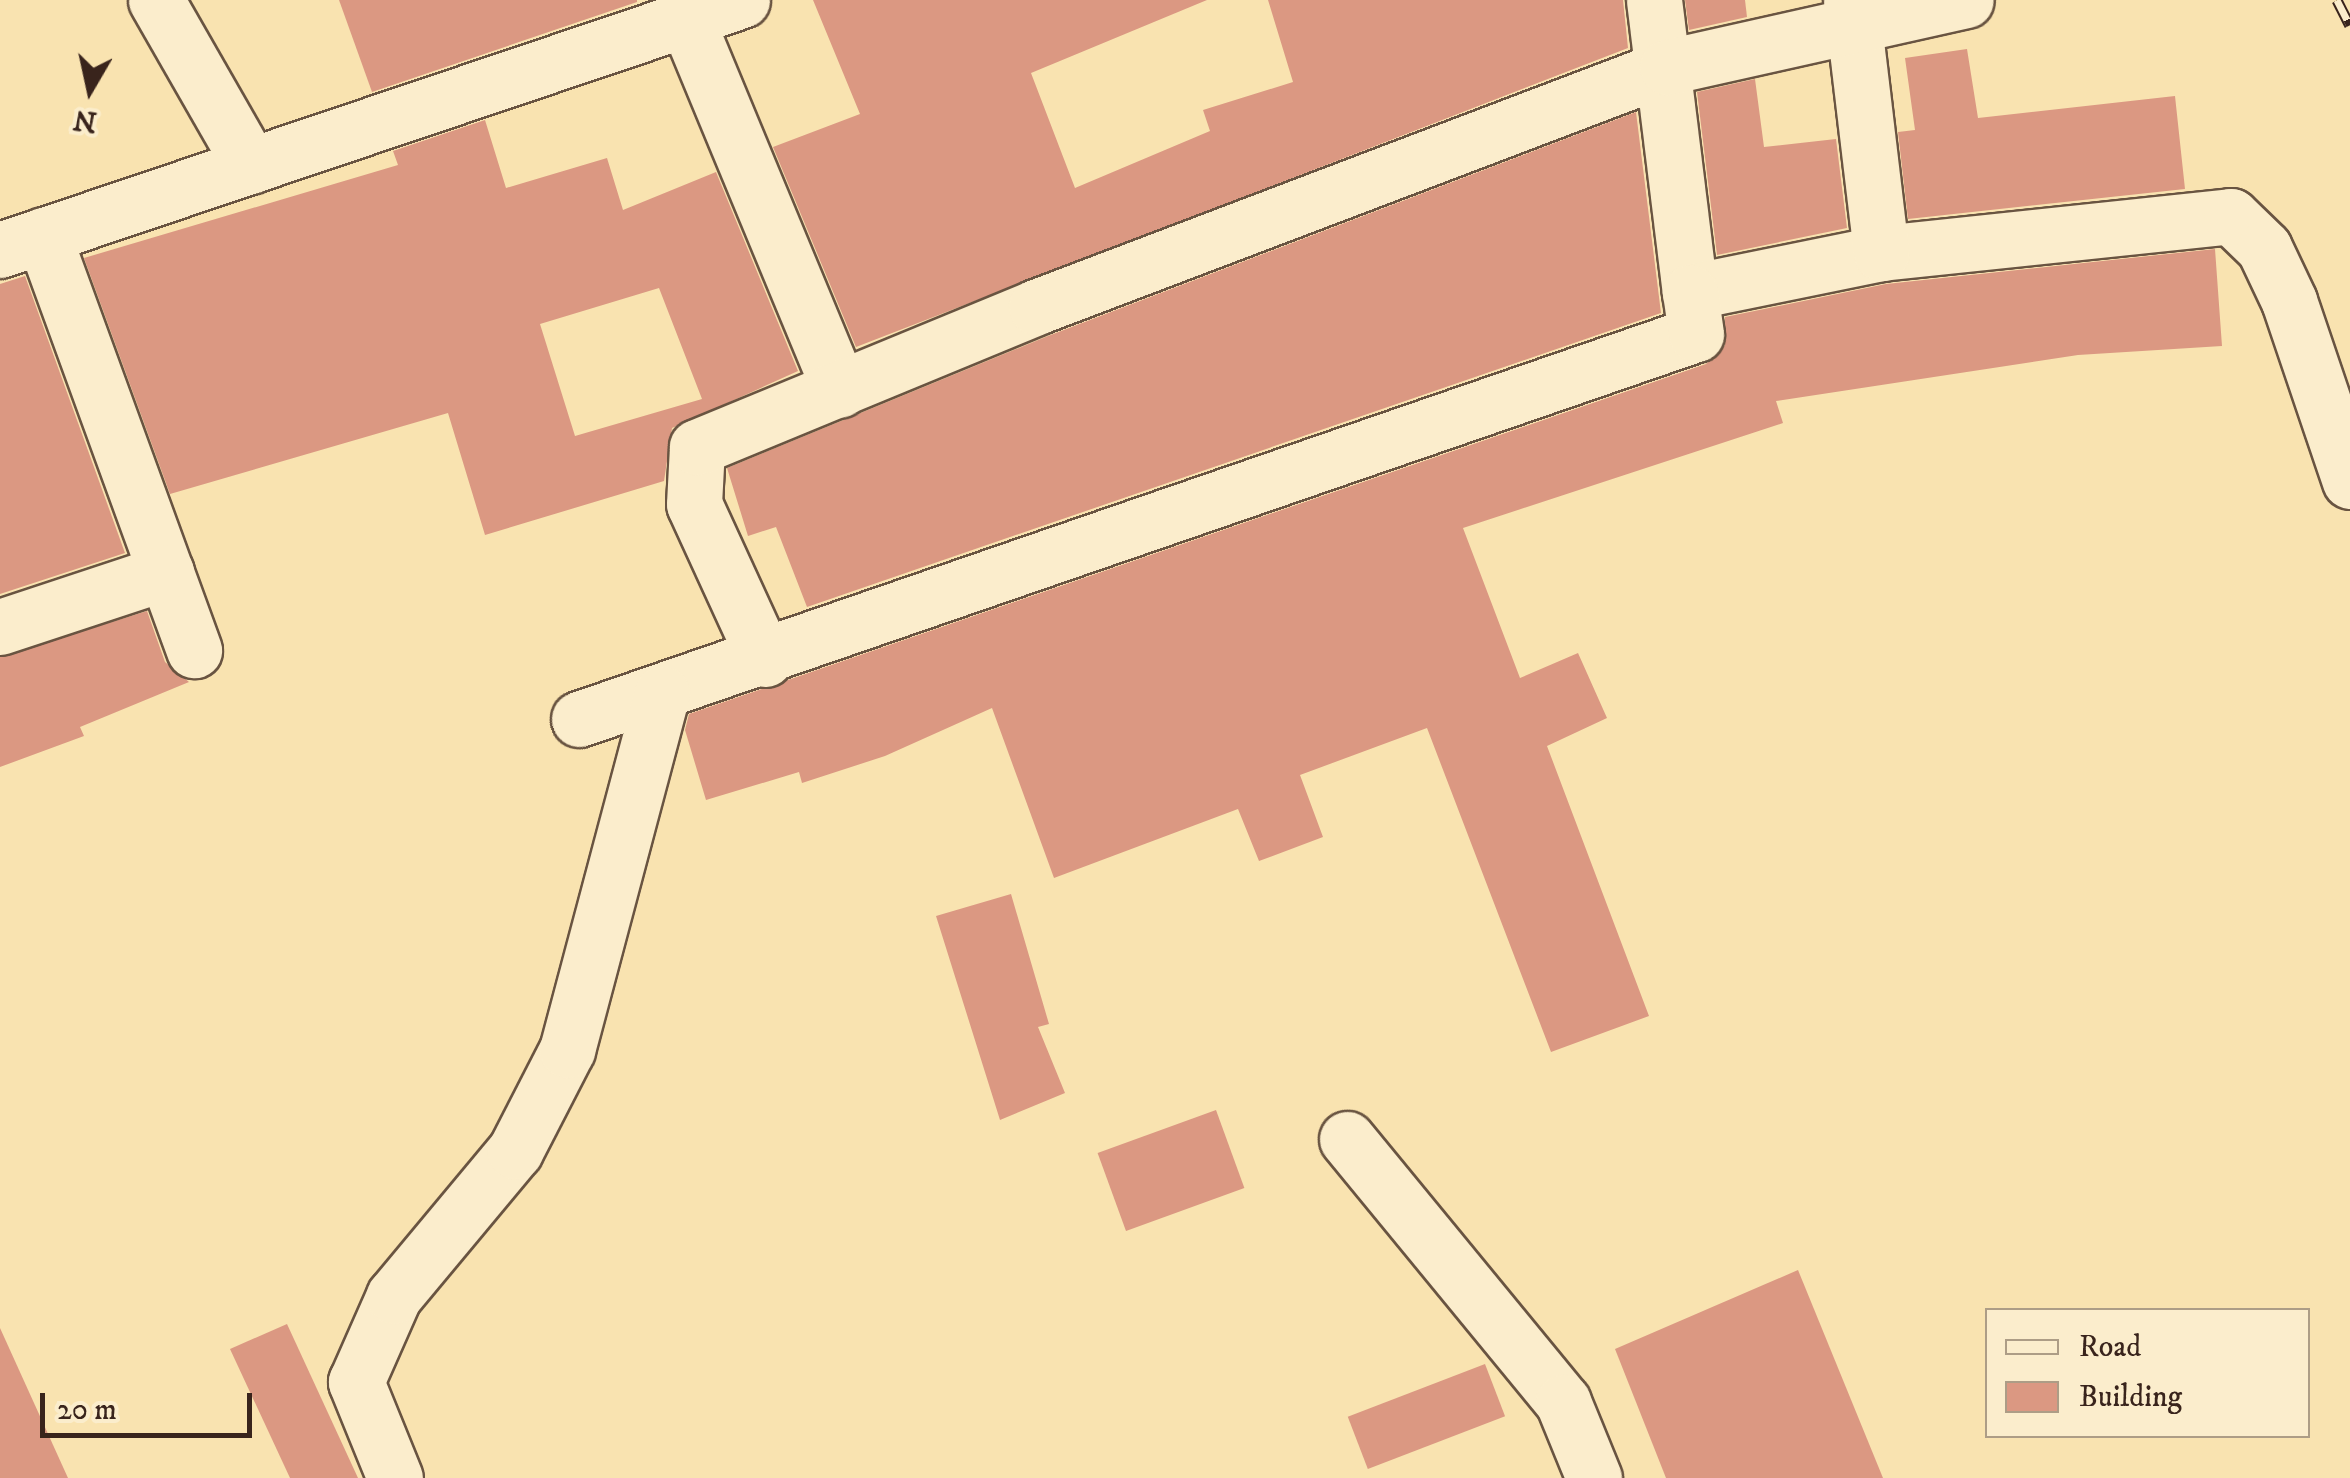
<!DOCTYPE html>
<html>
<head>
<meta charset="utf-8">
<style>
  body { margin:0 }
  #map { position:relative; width:2350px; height:1478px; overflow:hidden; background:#f9e3b0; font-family:"IM FELL DW Pica",serif }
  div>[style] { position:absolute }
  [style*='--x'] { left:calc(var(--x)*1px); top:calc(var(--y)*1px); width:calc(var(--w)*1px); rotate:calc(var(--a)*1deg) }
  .building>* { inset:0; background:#db9882; transform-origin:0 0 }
  .roads { filter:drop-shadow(2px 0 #695441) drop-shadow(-2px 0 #695441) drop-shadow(0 2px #695441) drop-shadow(0 -2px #695441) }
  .minor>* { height:55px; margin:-27.5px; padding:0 27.5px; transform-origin:27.5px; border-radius:27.5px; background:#fbedcc }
  .rail>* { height:11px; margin-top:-5.5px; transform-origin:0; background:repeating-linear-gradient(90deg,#fbedcc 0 22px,#39241c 0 44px); box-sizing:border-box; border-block:2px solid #39241c }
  span { translate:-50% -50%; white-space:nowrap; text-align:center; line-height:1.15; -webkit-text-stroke:8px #fbedcc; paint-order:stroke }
  .legend { position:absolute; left:1985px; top:1308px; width:325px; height:130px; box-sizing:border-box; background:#fbedcc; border:2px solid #ad9d86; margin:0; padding:12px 18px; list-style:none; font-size:30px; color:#39241c }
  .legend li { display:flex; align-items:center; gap:20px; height:50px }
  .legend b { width:50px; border:2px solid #ad9d86 }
  .north { position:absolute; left:40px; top:40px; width:100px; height:100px; -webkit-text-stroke:8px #fbedcc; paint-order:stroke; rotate:189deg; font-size:28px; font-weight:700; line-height:40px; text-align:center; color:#39241c }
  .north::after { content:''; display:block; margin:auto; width:35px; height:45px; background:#39241c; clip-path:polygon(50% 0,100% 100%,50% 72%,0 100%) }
  .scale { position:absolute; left:40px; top:1393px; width:212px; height:45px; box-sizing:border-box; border:5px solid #39241c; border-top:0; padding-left:12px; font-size:30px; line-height:35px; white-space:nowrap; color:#39241c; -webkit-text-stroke:8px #fbedcc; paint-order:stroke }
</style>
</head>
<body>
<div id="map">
  <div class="building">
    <div style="clip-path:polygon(339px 0,637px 0,637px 2px,372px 92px)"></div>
    <div style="clip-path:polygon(813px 0,1207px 0,1031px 73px,1075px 188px,1210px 131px,1203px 110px,1293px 82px,1268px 0,1623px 0,1628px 48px,856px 347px,773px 147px,860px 114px)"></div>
    <div style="clip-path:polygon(1685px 0,1745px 0,1747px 17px,1689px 30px)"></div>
    <div style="clip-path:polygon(1967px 49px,1978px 118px,2175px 96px,2185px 189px,1908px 219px,1898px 132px,1915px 130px,1905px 58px)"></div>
    <div style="clip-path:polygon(1755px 79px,1764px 147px,1836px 139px,1847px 228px,1717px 255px,1697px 92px)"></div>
    <div style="clip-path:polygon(1636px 112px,1661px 313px,807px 607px,776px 527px,748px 536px,727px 468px,1048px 336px)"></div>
    <div style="clip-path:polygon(evenodd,485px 120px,506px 188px,607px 158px,623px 210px,716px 172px,798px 371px,672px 428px,664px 481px,485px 535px,448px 413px,170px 494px,84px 258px,398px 165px,393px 151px,485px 120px,659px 288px,702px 399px,575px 436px,540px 324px,659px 288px)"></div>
    <div style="clip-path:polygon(2215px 249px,2222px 346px,2078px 355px,1776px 401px,1783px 423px,1463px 528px,1520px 678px,1578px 653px,1607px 718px,1547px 746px,1649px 1016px,1551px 1052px,1427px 728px,1300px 775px,1323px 837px,1259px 861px,1238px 809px,1054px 878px,992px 708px,885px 756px,802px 783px,799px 772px,706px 800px,685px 730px,689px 714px,1706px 364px,1725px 345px,1725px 317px,1886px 284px)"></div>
    <div style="clip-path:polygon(25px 276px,125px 553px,0 594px,0 284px)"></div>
    <div style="clip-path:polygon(147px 611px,165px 662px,189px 682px,80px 727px,84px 736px,0 767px,0 657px)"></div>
    <div style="clip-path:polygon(1011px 894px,1049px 1024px,1038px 1027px,1065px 1093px,1000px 1120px,936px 916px)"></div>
    <div style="left:1216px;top:1110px;width:83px;height:126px;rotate:70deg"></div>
    <div style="clip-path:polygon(1798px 1270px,1883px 1478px,1666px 1478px,1615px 1349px)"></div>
    <div style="clip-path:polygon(287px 1324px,358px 1478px,290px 1478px,230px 1349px)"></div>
    <div style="clip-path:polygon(0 1328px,68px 1478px,0 1478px)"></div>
    <div style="left:1485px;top:1364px;width:56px;height:147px;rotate:69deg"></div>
  </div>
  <div class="roads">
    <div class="minor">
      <div style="--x:156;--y:0;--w:191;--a:60.2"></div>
      <div style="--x:1654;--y:0;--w:294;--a:83"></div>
      <div style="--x:1690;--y:292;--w:195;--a:-11.5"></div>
      <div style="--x:1881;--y:253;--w:352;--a:-6"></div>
      <div style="--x:2231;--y:216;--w:46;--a:44.1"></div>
      <div style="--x:2264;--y:248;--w:59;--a:64.7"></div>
      <div style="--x:2289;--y:301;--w:190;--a:71.3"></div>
      <div style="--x:1851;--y:0;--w:255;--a:83.2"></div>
      <div style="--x:687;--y:21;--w:399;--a:67.5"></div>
      <div style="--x:43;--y:235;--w:442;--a:70"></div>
      <div style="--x:0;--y:250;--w:783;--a:-18.62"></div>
      <div style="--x:0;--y:627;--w:175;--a:-18.3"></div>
      <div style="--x:765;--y:659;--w:170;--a:-114.6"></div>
      <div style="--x:694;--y:504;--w:57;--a:-87"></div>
      <div style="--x:697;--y:447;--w:367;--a:-22.4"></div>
      <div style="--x:1036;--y:307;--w:675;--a:-20.82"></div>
      <div style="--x:1667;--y:67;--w:306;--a:-12.6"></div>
      <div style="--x:579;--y:719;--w:1181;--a:-19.02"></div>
      <div style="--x:1696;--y:334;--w:42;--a:-98.1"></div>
      <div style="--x:1347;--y:1139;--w:340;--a:50.6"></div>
      <div style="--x:1563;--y:1402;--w:82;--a:67.8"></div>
      <div style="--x:395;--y:1478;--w:104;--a:-112.1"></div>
      <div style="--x:356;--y:1382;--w:94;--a:-66.2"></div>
      <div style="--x:394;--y:1296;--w:189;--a:-50.2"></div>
      <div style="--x:515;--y:1151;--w:114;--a:-62.8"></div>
      <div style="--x:567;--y:1050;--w:369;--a:-75.1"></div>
    </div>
  </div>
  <div class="rail">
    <div style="--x:2337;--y:0;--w:28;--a:63"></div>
  </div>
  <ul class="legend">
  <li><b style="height:12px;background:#fbedcc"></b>Road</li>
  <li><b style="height:28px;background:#db9882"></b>Building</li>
  </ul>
  <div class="north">N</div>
  <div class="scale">20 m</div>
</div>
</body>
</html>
